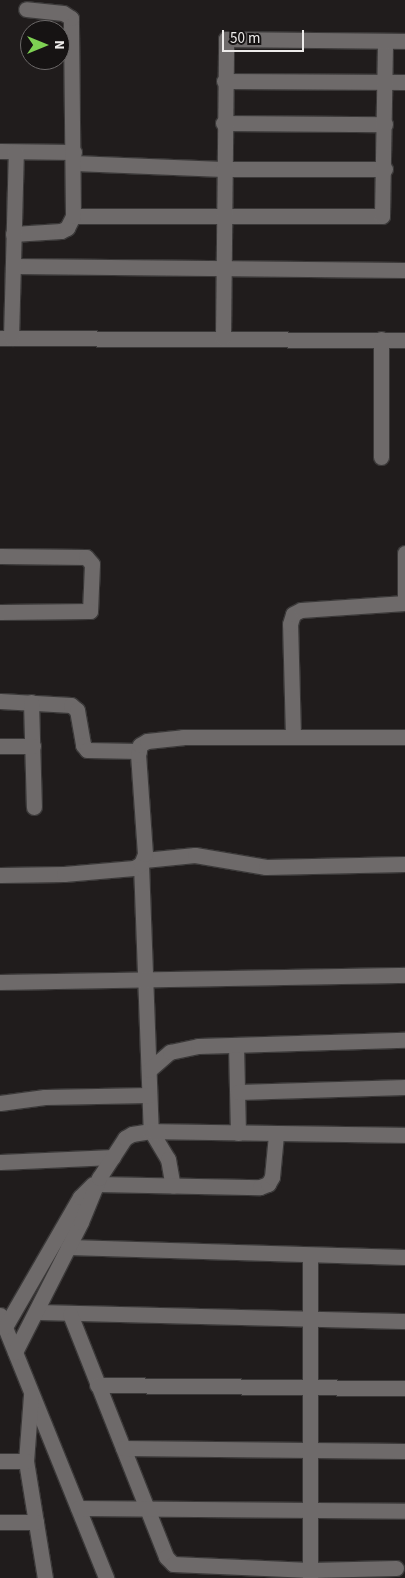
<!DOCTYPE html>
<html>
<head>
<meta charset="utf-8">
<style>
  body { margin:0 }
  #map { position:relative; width:405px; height:1578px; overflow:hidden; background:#201c1c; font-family:"Source Sans 3",sans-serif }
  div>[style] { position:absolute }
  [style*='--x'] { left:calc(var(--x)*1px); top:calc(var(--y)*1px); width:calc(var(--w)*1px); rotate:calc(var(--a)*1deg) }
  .roads { filter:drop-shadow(1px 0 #3b3939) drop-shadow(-1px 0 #3b3939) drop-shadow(0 1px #3b3939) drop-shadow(0 -1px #3b3939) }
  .minor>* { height:15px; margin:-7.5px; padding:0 7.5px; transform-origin:7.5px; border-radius:7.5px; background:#6e6a6a }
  span { translate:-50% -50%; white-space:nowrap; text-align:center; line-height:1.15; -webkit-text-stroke:4px #161313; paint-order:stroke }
  .north { position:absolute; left:20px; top:20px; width:50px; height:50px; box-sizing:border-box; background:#161313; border:1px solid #6c6969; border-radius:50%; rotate:90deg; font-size:14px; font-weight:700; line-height:20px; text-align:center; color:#edebea }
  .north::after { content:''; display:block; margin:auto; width:18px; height:22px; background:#7ed153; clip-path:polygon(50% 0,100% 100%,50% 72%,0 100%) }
  .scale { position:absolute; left:222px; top:30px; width:82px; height:22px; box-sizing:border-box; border:2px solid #edebea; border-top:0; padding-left:6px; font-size:15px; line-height:18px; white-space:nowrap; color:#edebea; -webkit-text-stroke:4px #161313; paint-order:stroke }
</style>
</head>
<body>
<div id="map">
  <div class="roads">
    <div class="minor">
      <div style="--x:224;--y:81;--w:181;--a:0.3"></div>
      <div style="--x:223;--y:123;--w:162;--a:0.4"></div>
      <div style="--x:0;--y:151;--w:74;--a:0.8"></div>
      <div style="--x:74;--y:163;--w:149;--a:2.3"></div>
      <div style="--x:223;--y:169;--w:162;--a:0"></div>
      <div style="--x:73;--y:216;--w:309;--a:0"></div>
      <div style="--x:382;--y:216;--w:175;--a:-89"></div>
      <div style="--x:13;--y:234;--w:48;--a:-3.6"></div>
      <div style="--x:61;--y:231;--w:7;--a:-27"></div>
      <div style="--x:67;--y:228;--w:13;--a:-63"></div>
      <div style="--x:73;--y:216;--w:198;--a:-90.6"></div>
      <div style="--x:71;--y:18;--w:9;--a:-148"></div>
      <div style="--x:63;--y:13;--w:37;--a:-174"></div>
      <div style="--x:13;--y:266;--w:392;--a:0.6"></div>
      <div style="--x:0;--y:338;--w:405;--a:0.3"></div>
      <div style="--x:11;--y:338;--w:186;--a:-88.5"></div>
      <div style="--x:223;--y:338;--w:299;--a:-89.4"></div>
      <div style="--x:226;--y:39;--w:179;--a:0.6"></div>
      <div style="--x:381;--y:457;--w:118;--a:-90"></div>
      <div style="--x:405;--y:553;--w:43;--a:90"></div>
      <div style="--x:0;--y:556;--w:86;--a:0.7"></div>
      <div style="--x:86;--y:557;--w:9;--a:49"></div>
      <div style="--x:92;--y:564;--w:47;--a:92.4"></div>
      <div style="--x:90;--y:611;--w:90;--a:179.4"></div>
      <div style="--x:0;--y:701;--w:71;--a:3.2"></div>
      <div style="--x:71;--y:705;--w:8;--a:40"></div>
      <div style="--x:77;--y:710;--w:36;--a:80"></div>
      <div style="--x:83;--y:745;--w:6;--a:51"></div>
      <div style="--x:87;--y:750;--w:52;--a:1.1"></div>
      <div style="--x:31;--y:702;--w:105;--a:88.4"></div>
      <div style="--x:293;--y:736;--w:112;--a:-91.5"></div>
      <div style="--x:290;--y:624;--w:10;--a:-73"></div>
      <div style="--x:293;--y:614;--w:9;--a:-27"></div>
      <div style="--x:301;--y:610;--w:104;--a:-3.9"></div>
      <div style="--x:0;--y:746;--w:33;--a:0"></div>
      <div style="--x:144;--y:860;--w:51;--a:-5.6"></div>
      <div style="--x:195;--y:855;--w:72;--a:9.6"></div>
      <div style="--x:266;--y:867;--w:139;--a:-1.2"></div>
      <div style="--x:141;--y:864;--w:267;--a:87.9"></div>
      <div style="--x:151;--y:1131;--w:33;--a:59"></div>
      <div style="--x:168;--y:1159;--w:27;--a:80"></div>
      <div style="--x:0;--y:875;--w:64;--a:-0.9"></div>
      <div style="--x:64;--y:874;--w:70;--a:-4.9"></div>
      <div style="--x:134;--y:868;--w:8;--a:-30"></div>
      <div style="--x:141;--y:864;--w:11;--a:-68"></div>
      <div style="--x:145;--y:854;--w:99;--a:-94"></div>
      <div style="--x:138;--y:755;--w:10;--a:-79"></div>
      <div style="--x:140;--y:745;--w:8;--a:-30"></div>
      <div style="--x:147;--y:741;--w:36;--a:-6"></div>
      <div style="--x:183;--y:737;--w:222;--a:0"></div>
      <div style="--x:0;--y:982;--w:405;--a:-1"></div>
      <div style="--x:236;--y:1045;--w:88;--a:88.7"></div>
      <div style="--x:149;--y:1070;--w:28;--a:-41"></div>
      <div style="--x:170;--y:1052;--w:29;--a:-12"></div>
      <div style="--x:198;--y:1046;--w:207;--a:-1.7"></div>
      <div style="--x:238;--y:1092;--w:167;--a:-1.7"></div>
      <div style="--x:0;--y:1103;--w:45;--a:-7.6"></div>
      <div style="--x:45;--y:1097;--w:104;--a:-1.1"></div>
      <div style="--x:0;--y:1162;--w:113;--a:-2.5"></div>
      <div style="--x:97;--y:1184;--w:163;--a:1.1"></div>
      <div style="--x:260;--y:1187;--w:9;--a:-21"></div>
      <div style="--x:268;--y:1184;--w:8;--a:-60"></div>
      <div style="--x:272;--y:1177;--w:42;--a:-84.6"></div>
      <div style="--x:68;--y:1247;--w:337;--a:1.7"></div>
      <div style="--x:36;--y:1312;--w:369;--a:1.4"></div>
      <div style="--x:70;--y:1314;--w:261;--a:68.4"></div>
      <div style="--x:166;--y:1557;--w:10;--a:45"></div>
      <div style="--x:173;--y:1564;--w:137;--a:2.5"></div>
      <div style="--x:310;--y:1570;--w:86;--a:-1.3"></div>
      <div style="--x:0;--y:1315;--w:284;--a:68"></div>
      <div style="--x:5;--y:1327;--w:150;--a:-60"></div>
      <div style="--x:80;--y:1197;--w:18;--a:-45"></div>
      <div style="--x:15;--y:1352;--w:146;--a:-63.1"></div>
      <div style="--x:81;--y:1222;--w:48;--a:-67.8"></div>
      <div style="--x:99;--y:1178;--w:48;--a:-57"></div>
      <div style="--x:125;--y:1138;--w:8;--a:-30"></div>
      <div style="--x:132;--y:1134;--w:19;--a:-9"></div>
      <div style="--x:151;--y:1131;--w:254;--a:0.9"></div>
      <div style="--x:97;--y:1385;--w:308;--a:0.6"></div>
      <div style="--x:31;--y:1395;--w:66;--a:94.3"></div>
      <div style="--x:26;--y:1461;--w:119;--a:80.8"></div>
      <div style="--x:123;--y:1448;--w:282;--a:0.6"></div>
      <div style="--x:0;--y:1461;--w:26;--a:0"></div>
      <div style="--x:78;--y:1508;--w:327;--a:0.5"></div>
      <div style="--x:0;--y:1522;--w:36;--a:0"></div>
      <div style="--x:310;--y:1578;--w:323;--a:-90"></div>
    </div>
  </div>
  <div class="north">N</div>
  <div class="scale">50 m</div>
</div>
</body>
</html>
